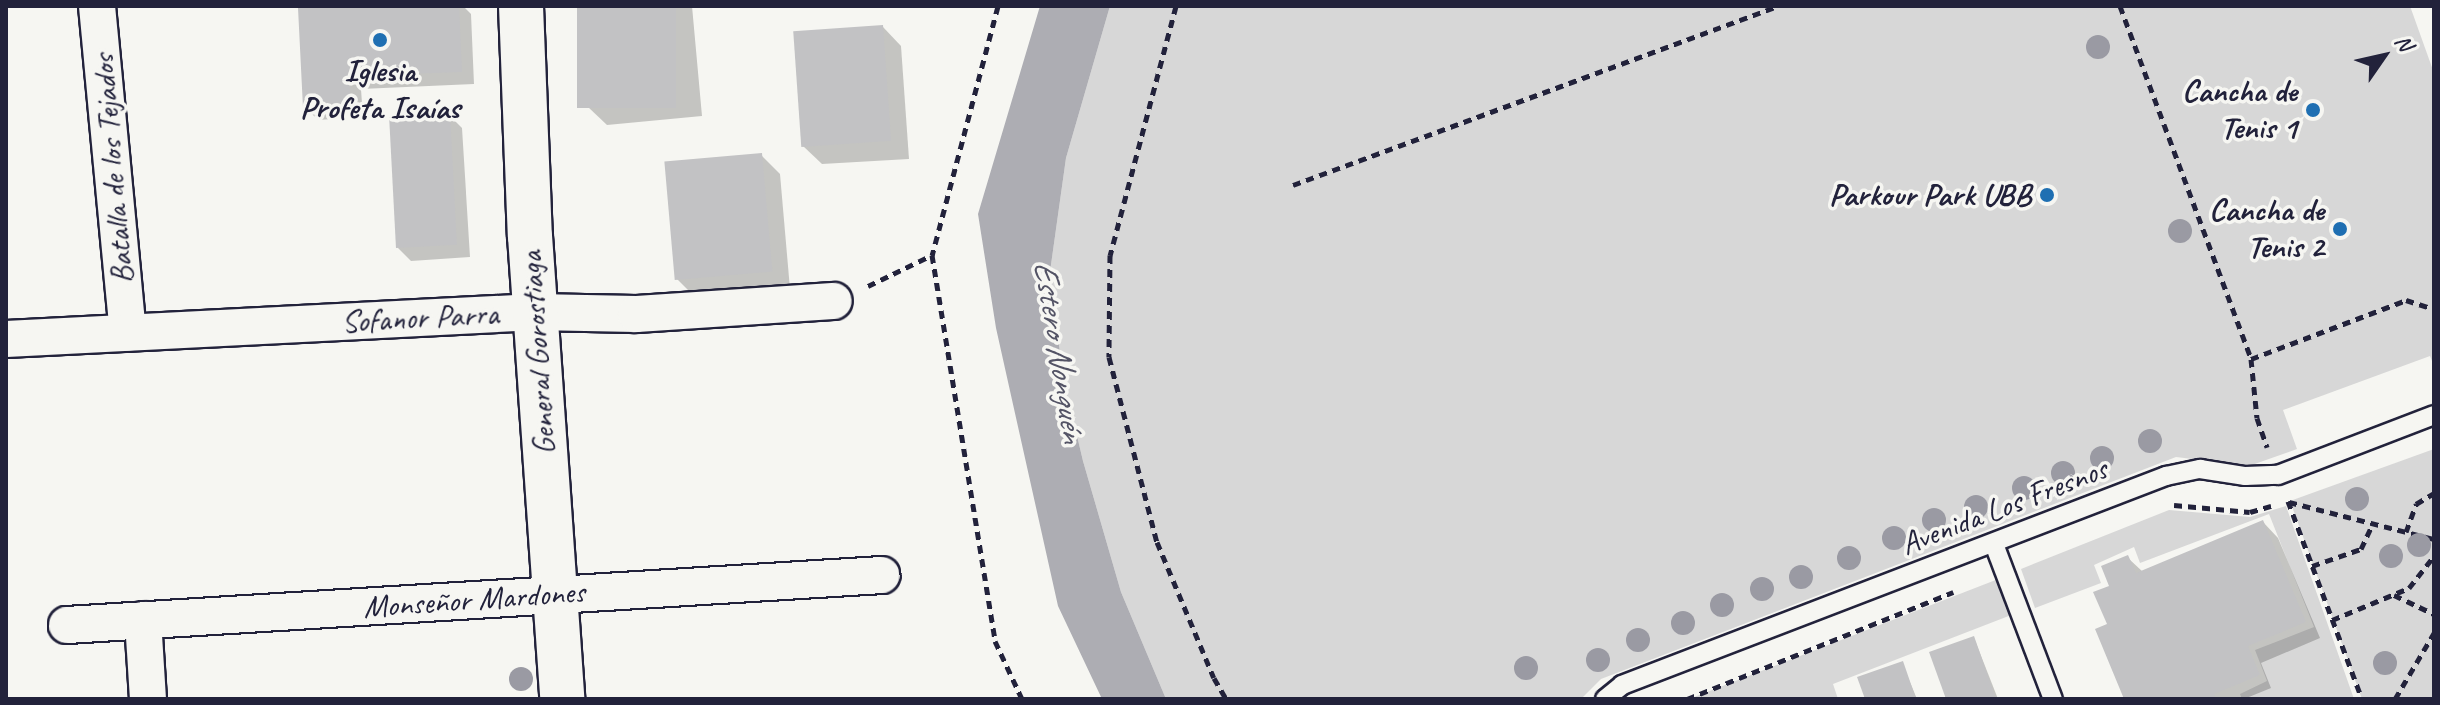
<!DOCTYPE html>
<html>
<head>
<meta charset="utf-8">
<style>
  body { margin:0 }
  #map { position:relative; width:2440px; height:705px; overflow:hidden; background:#f6f6f2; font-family:Caveat,sans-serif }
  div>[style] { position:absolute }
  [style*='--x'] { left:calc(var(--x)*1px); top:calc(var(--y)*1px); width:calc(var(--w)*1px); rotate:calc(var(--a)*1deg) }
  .green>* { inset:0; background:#d7d7d7 }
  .water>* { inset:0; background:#adadb3 }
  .shadow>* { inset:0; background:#0003 }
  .building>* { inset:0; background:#c2c2c4; transform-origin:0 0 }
  .path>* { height:5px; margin-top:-2.5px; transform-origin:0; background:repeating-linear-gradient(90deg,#22223b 0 8px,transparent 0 14px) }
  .roads { filter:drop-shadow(2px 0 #22223b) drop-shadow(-2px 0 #22223b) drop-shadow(0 2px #22223b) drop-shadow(0 -2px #22223b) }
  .lane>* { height:18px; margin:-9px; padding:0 9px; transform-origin:9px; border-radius:9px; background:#f6f6f2 }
  .street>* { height:36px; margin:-18px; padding:0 18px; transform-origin:18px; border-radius:18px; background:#f6f6f2 }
  .secondary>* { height:44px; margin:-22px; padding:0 22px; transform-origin:22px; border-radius:22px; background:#f6f6f2 }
  .trees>* { width:24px; height:24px; margin:-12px; border-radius:50%; background:#9a9aa3 }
  .dots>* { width:22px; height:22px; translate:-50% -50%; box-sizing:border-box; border:4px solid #f6f6f2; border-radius:50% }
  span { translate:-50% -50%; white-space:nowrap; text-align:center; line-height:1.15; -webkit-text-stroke:7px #f6f6f2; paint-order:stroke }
  .poi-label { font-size:32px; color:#22223b; font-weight:700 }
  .right { translate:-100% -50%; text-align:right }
  .street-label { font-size:32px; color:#22223b }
  .water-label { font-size:34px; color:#535365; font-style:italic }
  .frame { position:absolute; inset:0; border:8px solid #22223b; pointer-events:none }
  .north { position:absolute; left:2344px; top:16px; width:80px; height:80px; -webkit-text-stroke:6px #f6f6f2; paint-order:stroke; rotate:56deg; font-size:22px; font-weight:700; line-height:32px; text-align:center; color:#22223b }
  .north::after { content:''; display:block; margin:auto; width:28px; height:36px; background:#22223b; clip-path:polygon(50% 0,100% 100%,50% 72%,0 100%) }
</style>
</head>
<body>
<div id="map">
  <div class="green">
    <div style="clip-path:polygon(1110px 6px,2410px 6px,2434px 73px,2434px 366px,2430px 356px,2283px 410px,2297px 449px,2249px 466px,2176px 457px,1601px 679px,1581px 699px,1166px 699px,1121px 592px,1083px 461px,1065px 385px,1049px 279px,1066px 158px)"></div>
    <div style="clip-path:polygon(2434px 449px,2434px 699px,2362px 699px,2290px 501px)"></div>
    <div style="clip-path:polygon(2286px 506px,2354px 699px,2242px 699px,2240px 694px,2267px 681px,2255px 650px,2314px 627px,2269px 514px,2140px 563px,2134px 547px,2094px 565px,2101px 583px,2035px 608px,2021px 569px,2169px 510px,2250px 517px)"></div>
    <div style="clip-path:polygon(2006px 576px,2019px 612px,1833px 684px,1838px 699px,1689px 699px)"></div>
  </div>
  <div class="water">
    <div style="clip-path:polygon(1040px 6px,1110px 6px,1066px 158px,1049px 279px,1065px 385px,1083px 461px,1121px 592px,1166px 699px,1102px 699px,1058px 606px,996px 328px,978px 214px)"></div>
  </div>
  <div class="shadow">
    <div style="clip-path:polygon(317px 6px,463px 6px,471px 14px,474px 84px,361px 89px,363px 117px,318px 120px,305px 107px)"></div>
    <div style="clip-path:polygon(579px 6px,692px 6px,702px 116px,607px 125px,588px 107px)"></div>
    <div style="clip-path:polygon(883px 27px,901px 46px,909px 159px,822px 164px,803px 146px)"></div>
    <div style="clip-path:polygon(449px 115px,462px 128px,470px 257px,411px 261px,398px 248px)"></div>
    <div style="clip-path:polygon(761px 155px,780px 174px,790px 289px,695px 297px,677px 279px)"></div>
    <div style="clip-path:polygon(2263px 522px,2278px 538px,2320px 638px,2261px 663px,2271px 688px,2244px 699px,2126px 699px,2109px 625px,2112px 587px,2128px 558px,2143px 572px)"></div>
    <div style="clip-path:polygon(1974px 638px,1998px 699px,1948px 699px)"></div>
    <div style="clip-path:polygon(1902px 663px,1917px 699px,1867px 699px)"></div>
  </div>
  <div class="building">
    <div style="clip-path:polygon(315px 6px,459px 6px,462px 72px,349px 76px,351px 105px,303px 108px,298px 8px)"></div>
    <div style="left:577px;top:6px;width:99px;height:102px"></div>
    <div style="left:883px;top:25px;width:116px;height:90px;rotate:86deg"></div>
    <div style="left:450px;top:113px;width:132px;height:61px;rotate:87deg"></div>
    <div style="left:762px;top:153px;width:119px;height:98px;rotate:85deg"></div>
    <div style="clip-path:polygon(2263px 520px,2306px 622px,2248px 646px,2260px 675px,2214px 694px,2216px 699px,2124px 699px,2095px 629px,2107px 624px,2093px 592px,2109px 586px,2101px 566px,2128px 555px,2136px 573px)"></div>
    <div style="clip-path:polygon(1974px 636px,1996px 699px,1946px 699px,1929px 652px)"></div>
    <div style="clip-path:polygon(1903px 661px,1916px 699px,1865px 699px,1857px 677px)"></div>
  </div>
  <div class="path">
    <div style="--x:998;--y:6;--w:258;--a:104.8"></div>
    <div style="--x:932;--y:255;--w:391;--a:80.7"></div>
    <div style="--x:995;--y:641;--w:64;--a:65"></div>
    <div style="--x:1176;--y:6;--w:258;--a:104.8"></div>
    <div style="--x:1110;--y:255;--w:102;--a:90.6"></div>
    <div style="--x:1109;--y:357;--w:191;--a:75.5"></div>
    <div style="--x:1157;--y:542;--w:147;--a:67.3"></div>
    <div style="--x:1214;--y:678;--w:24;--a:60"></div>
    <div style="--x:2120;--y:6;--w:377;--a:69.6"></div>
    <div style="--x:2251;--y:359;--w:59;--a:84.2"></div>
    <div style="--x:2257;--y:418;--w:31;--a:71"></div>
    <div style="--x:1293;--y:185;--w:517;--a:-20.26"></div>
    <div style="--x:868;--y:286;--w:71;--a:-25.8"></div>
    <div style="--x:2251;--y:359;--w:166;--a:-20.8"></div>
    <div style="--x:2406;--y:300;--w:29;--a:18"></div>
    <div style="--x:2288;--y:501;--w:211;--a:69.5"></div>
    <div style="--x:2289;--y:502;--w:150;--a:14.3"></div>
    <div style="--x:2174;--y:505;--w:76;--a:5.3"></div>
    <div style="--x:2250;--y:512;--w:22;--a:-16"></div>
    <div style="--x:2406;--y:532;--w:30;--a:-70"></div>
    <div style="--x:2416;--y:504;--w:21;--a:-31"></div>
    <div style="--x:2312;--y:566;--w:52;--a:-19.1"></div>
    <div style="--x:2361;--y:549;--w:29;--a:-65"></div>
    <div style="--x:2394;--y:595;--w:44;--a:25.4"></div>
    <div style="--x:2332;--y:620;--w:83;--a:-22.6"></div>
    <div style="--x:2409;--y:588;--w:41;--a:-52"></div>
    <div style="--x:1687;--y:699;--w:287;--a:-21.9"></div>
    <div style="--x:2395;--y:699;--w:77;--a:-59.4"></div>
  </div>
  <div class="roads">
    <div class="lane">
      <div style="--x:1994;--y:544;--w:166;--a:69.2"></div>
      <div style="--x:1605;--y:699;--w:22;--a:-39"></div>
      <div style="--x:1622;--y:685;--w:583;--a:-21.02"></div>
      <div style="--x:2166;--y:476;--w:35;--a:-12"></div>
      <div style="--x:2200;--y:469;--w:46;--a:8.8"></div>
      <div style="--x:2245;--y:476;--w:33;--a:-2"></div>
      <div style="--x:2278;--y:475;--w:167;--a:-21"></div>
    </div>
    <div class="street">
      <div style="--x:97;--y:6;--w:328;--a:84.6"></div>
      <div style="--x:6;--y:339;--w:530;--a:-2.92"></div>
      <div style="--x:535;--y:312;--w:101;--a:1.1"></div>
      <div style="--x:636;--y:314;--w:198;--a:-3.8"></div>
      <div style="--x:143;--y:620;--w:79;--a:86.4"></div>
      <div style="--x:67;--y:625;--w:816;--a:-3.51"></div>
    </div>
    <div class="secondary">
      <div style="--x:521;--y:6;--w:230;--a:87.8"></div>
      <div style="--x:530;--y:236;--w:464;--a:86"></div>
    </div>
  </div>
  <div class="trees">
    <div style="left:2098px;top:47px"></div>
    <div style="left:2180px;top:231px"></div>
    <div style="left:2150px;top:441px"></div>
    <div style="left:2102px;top:458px"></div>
    <div style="left:2063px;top:473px"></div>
    <div style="left:2024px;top:488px"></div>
    <div style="left:2357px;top:499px"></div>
    <div style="left:1976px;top:507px"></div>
    <div style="left:1934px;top:520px"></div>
    <div style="left:1894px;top:538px"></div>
    <div style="left:2419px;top:545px"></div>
    <div style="left:2391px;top:556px"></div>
    <div style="left:1849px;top:558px"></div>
    <div style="left:1801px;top:577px"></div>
    <div style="left:1762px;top:589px"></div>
    <div style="left:1722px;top:605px"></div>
    <div style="left:1683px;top:623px"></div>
    <div style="left:1638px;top:640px"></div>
    <div style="left:1598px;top:660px"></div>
    <div style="left:2385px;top:663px"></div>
    <div style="left:1526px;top:668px"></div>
    <div style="left:521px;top:679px"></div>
  </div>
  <div class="dots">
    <div style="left:380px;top:40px;background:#1f6fb2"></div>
    <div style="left:2313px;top:110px;background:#1f6fb2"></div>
    <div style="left:2047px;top:195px;background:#1f6fb2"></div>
    <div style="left:2340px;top:229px;background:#1f6fb2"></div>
  </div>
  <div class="poi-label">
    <span style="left:380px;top:90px">Iglesia<br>Profeta Isaías</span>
    <span class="right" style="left:2297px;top:110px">Cancha de<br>Tenis 1</span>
    <span class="right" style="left:2031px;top:195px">Parkour Park UBB</span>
    <span class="right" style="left:2324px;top:229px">Cancha de<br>Tenis 2</span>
  </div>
  <div class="street-label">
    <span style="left:113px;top:169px;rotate:-95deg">Batalla de los Tejados</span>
    <span style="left:420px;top:318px;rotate:-3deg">Sofanor Parra</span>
    <span style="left:538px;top:353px;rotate:-94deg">General Gorostiaga</span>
    <span style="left:2004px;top:507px;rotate:-21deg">Avenida Los Fresnos</span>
    <span style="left:474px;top:600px;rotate:-4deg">Monseñor Mardones</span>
  </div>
  <div class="water-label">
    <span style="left:1060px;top:351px;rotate:81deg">Estero Nonguén</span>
  </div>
  <div class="frame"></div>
  <div class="north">N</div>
</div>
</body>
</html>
